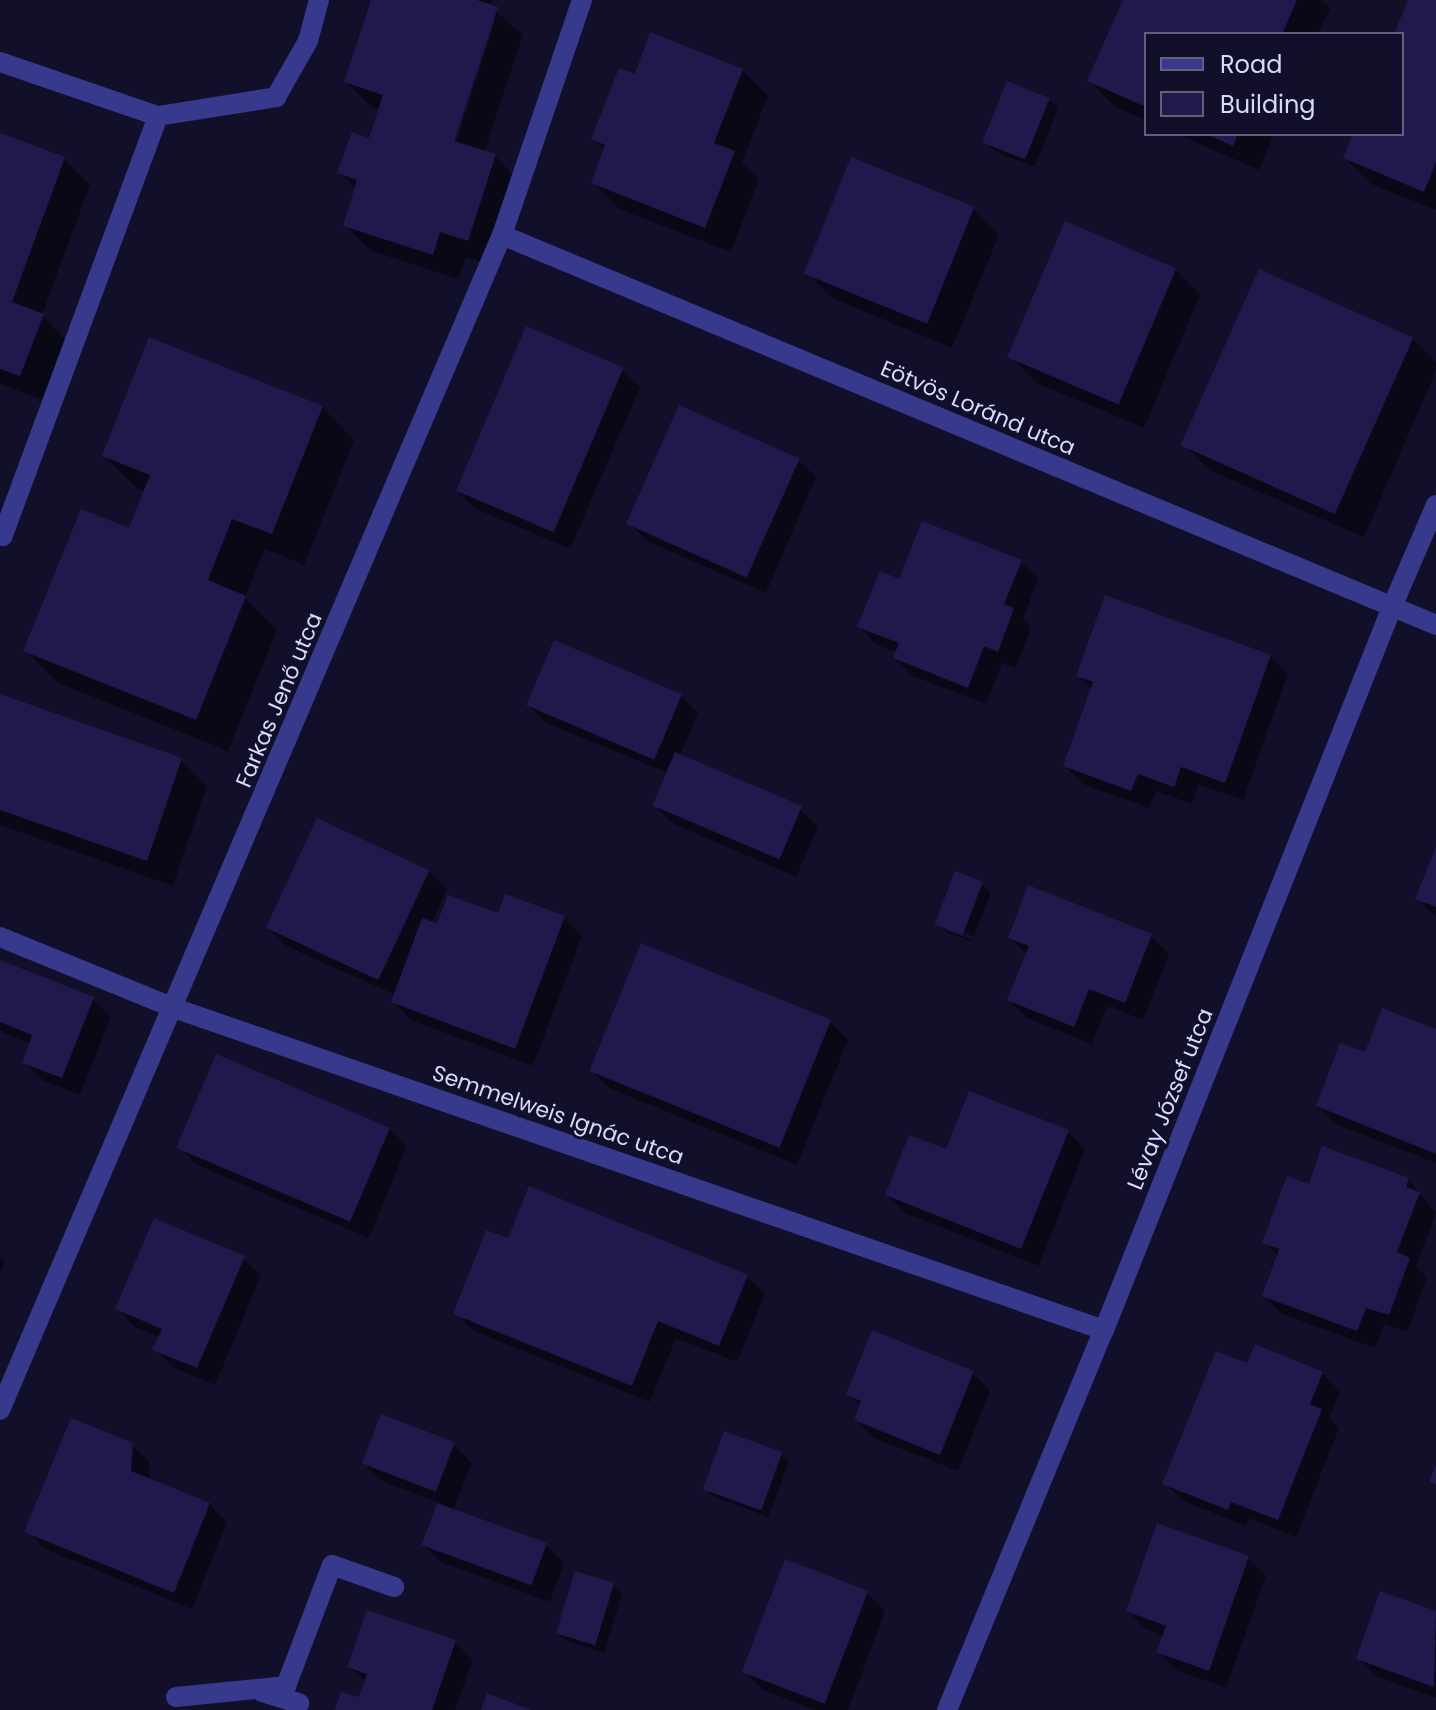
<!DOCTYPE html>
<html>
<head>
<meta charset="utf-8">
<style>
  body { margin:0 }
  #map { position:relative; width:1436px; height:1710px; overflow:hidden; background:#120f2a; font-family:Poppins,sans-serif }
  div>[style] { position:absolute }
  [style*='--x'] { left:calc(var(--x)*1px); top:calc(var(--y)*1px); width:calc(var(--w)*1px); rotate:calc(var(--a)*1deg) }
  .shadow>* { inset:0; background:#0007 }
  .building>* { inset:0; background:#201a4c; transform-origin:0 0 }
  .minor>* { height:20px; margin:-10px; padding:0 10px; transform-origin:10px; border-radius:10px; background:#373a8c }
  span { translate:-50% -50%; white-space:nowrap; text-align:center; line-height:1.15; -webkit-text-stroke:6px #120f2a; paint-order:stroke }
  .street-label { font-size:22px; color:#d9d8ff }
  .legend { position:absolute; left:1144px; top:32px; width:260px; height:104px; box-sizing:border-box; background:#120f2a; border:2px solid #625f7f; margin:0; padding:10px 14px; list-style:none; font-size:24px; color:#d9d8ff }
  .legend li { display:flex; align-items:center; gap:16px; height:40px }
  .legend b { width:40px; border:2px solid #625f7f }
</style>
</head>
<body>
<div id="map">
  <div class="shadow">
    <div style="clip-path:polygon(evenodd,373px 0,493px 0,491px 7px,523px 35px,484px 153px,495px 156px,520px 182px,494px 266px,466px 257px,458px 279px,371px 251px,345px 225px,356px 189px,340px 173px,371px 141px,380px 110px,372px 107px,346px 82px,373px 0,491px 21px,495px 21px,453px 151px,449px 149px,491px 21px)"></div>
    <div style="clip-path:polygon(1125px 0,1321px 0,1330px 8px,1318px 34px,1146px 34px,1146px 120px,1115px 107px,1090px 81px)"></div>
    <div style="clip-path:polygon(1411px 0,1436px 0,1436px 210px,1371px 184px,1345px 158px,1355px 134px,1402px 134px,1402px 34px,1397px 34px)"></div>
    <div style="clip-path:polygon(742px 70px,768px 96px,742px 162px,759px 179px,731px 252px,619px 209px,593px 183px,605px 150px,594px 139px,636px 76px)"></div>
    <div style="clip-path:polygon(1049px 99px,1058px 108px,1035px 167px,996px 152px,987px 143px)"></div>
    <div style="clip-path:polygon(1177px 134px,1274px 134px,1259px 170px)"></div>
    <div style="clip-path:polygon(0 135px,64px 159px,90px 185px,42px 315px,68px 342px,46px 401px,0 384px)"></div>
    <div style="clip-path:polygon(852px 159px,973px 209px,999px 235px,952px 348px,832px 298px,806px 272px)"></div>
    <div style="clip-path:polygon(1175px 269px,1200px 295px,1144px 428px,1037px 383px,1011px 357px)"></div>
    <div style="clip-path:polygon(1413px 339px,1436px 362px,1436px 371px,1364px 537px,1209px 470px,1184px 444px)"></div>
    <div style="clip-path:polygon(622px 370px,640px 388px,570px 549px,474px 508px,456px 490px)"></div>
    <div style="clip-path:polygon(322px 407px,354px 440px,304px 565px,265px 549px,245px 598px,277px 630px,228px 751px,58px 683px,26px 651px,130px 531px,146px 492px,137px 488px,104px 456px)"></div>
    <div style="clip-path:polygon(798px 460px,816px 477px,766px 593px,647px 541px,629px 523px)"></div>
    <div style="clip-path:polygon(1020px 561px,1038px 579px,1023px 619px,1031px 628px,1016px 668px,1002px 663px,986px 704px,913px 676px,895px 658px,897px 652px,877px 645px,859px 627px,900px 581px)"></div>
    <div style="clip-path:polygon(1270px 656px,1288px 674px,1243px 800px,1198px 784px,1192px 804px,1156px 791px,1149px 808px,1083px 784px,1065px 766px,1092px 690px,1078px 676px)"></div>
    <div style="clip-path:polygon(680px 695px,698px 713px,680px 756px,800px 809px,818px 827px,796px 877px,672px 823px,654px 805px,668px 773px,546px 723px,528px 705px)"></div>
    <div style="clip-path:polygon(0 696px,181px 760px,207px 786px,173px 886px,0 825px)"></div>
    <div style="clip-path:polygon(1436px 852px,1436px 917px,1418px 899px)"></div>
    <div style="clip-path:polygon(429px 871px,447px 889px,432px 923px,439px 925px,499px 916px,564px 918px,582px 936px,533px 1066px,411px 1020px,393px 1002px,396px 995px,286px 946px,268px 928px)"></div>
    <div style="clip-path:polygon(evenodd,982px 884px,991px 893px,972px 942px,946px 932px,938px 923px,982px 884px,945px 925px,973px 936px,972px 940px,945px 930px,945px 925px)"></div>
    <div style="clip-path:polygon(1151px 936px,1169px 954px,1143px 1020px,1107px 1006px,1092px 1044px,1027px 1018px,1009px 1000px,1027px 954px,1010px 938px)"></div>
    <div style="clip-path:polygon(642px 945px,830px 1022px,848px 1040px,797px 1165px,609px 1088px,591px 1070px)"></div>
    <div style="clip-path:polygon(0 962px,93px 999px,111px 1017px,80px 1095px,42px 1080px,24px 1062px,31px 1044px,0 1031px)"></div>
    <div style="clip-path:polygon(1436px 1031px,1436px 1163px,1336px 1124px,1318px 1106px,1366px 1055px)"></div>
    <div style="clip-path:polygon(389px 1128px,407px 1146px,369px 1238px,197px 1165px,179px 1147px)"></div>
    <div style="clip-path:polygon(1067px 1131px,1085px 1149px,1039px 1266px,905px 1213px,887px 1195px,947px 1152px)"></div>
    <div style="clip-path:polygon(1408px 1179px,1436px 1213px,1416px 1267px,1427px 1277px,1407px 1332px,1384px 1324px,1375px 1348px,1282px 1314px,1264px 1296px,1278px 1256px,1265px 1242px)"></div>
    <div style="clip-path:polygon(509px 1240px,747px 1276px,765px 1294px,737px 1362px,676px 1338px,650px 1402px,474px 1331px,456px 1313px)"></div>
    <div style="clip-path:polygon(0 1258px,5px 1263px,0 1273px)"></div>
    <div style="clip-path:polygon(243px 1258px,261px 1276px,215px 1385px,173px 1367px,155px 1349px,160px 1337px,135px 1327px,117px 1309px)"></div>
    <div style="clip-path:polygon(1248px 1366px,1322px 1373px,1340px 1391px,1329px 1418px,1339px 1428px,1296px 1537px,1249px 1518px,1246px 1526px,1183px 1501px,1165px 1483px)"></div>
    <div style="clip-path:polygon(973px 1373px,990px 1391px,958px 1471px,874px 1438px,856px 1420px,861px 1407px,848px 1394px)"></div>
    <div style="clip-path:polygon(132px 1445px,150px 1463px,149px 1480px,209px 1504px,227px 1522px,192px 1609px,45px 1549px,27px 1531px)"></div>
    <div style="clip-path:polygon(454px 1445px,472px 1463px,453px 1511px,546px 1545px,564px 1563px,550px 1602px,441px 1562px,423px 1545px,439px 1503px,382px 1481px,364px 1463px)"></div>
    <div style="clip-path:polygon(781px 1454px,789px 1462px,768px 1517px,714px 1497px,705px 1488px)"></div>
    <div style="clip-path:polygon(1248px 1558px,1266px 1576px,1226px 1688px,1176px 1670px,1158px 1652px,1165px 1636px,1146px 1629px,1128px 1611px)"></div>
    <div style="clip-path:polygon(786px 1562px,867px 1593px,885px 1611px,848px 1710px,815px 1710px,763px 1690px,745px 1672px)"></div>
    <div style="clip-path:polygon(613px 1585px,622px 1594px,604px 1653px,566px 1641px,557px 1632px)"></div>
    <div style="clip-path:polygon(1381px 1594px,1436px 1613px,1436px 1698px,1376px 1676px,1358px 1658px)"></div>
    <div style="clip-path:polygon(455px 1642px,473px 1660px,455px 1710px,337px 1710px,361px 1699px,366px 1683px,350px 1667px)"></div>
  </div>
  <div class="building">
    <div style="clip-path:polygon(371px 0,477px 0,498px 7px,454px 141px,496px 154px,468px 241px,440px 232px,433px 255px,343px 226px,357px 180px,337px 173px,352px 132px,369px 138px,383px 95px,344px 82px)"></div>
    <div style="clip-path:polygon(1123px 0,1297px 0,1282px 34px,1146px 34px,1146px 107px,1087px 81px)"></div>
    <div style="clip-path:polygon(1408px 0,1436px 0,1436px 162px,1424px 192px,1343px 158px,1353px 134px,1402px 134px,1402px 34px,1394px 34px)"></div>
    <div style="clip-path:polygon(650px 32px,743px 69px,714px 143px,735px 151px,705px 228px,591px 183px,605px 145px,591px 139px,619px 68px,635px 74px)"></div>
    <div style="left:1007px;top:81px;width:46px;height:66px;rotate:22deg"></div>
    <div style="clip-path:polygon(0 133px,65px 157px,12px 302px,44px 314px,20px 376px,0 369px)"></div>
    <div style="clip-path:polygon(1206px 134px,1238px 134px,1233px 146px)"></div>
    <div style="left:851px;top:157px;width:133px;height:126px;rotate:22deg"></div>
    <div style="left:1065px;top:221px;width:121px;height:148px;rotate:23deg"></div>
    <div style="left:1259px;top:269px;width:169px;height:193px;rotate:24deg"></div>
    <div style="left:526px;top:326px;width:106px;height:179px;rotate:23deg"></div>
    <div style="clip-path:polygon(149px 337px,323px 406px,272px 534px,232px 519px,208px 580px,246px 596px,196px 720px,23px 651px,81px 509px,129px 528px,150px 475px,102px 456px)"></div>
    <div style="left:679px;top:405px;width:132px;height:130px;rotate:24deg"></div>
    <div style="clip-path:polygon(922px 521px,1022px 560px,1004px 604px,1014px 608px,998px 652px,984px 646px,968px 688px,893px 658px,899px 643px,857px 627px,880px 571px,899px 579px)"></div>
    <div style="clip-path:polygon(1105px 595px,1271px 655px,1225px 783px,1181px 767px,1174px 787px,1138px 774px,1131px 791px,1063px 766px,1093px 682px,1076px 676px)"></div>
    <div style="left:554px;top:640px;width:139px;height:71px;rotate:23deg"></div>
    <div style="clip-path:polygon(0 694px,182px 758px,147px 861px,0 810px)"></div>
    <div style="left:675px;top:752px;width:138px;height:58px;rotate:23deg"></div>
    <div style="left:317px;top:818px;width:124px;height:121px;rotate:25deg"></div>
    <div style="clip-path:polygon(1436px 847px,1436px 907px,1415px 899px)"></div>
    <div style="left:955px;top:871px;width:30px;height:57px;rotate:21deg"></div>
    <div style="clip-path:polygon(1028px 885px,1152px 934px,1125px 1003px,1089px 989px,1074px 1027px,1007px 1000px,1029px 946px,1008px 938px)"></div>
    <div style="clip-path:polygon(505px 894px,565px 916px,515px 1049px,391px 1002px,422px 918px,437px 923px,448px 895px,498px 913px)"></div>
    <div style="left:641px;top:943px;width:205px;height:138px;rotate:22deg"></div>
    <div style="clip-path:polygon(0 960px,94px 997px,62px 1078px,22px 1063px,32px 1035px,0 1022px)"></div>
    <div style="clip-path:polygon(1382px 1008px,1436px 1029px,1436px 1154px,1316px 1106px,1340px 1043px,1365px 1052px)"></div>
    <div style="left:216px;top:1054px;width:189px;height:102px;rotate:23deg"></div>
    <div style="clip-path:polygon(969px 1091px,1069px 1130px,1021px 1249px,885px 1195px,909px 1135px,946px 1149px)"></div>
    <div style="clip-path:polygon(1322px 1146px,1409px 1178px,1406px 1187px,1420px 1192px,1397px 1252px,1410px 1258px,1389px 1315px,1366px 1308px,1357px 1331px,1262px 1296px,1279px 1249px,1262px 1243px,1287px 1176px,1309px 1184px)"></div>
    <div style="clip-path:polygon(529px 1186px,748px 1275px,719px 1346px,658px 1321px,632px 1386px,453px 1314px,486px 1230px,508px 1238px)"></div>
    <div style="clip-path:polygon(154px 1218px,245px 1256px,197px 1368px,152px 1350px,162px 1329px,115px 1309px)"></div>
    <div style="clip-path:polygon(872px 1330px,974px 1371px,940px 1455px,854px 1420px,861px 1401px,846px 1395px)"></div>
    <div style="clip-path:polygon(1255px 1344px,1323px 1372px,1310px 1404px,1322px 1409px,1278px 1520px,1231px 1502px,1228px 1510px,1162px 1484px,1216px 1351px,1247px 1363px)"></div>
    <div style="left:381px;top:1414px;width:79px;height:53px;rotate:21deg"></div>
    <div style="clip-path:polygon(71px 1418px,133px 1443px,131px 1471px,210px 1503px,174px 1593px,24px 1532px)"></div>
    <div style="left:724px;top:1431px;width:62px;height:62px;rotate:20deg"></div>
    <div style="clip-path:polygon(1436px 1465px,1436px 1485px,1429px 1482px)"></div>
    <div style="left:437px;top:1503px;width:117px;height:45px;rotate:20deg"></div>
    <div style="clip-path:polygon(1157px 1523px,1249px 1556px,1209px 1671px,1156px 1652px,1166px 1626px,1126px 1611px)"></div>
    <div style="left:785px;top:1559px;width:89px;height:121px;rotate:21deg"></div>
    <div style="left:575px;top:1571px;width:41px;height:65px;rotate:17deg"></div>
    <div style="clip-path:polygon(1380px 1591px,1436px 1611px,1434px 1687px,1356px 1659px)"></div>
    <div style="clip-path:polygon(367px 1610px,456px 1640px,432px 1710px,335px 1710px,341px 1692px,359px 1697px,367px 1674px,347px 1667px)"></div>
    <div style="clip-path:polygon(487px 1693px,531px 1710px,481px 1710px)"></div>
  </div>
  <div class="minor">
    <div style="--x:0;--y:62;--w:167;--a:18.9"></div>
    <div style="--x:158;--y:116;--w:448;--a:110.3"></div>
    <div style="--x:158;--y:116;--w:120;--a:-9.1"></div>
    <div style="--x:276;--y:97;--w:64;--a:-60.3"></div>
    <div style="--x:308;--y:41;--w:42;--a:-75"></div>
    <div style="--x:502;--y:235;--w:1012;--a:22.66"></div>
    <div style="--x:0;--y:937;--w:188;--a:22.2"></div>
    <div style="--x:174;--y:1008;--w:984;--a:19.1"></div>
    <div style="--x:0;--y:1410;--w:1278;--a:-66.87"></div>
    <div style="--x:502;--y:235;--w:248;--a:-71.2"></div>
    <div style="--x:262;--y:1692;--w:39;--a:17"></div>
    <div style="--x:176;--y:1697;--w:111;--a:-5.7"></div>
    <div style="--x:286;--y:1686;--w:129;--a:-69.2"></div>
    <div style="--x:332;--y:1565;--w:66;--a:19.5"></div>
    <div style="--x:947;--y:1710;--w:411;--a:-67.6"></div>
    <div style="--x:1104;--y:1330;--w:778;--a:-68.28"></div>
    <div style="--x:1392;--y:607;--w:111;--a:-66.7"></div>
  </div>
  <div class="street-label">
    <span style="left:978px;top:408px;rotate:23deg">Eötvös Loránd utca</span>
    <span style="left:279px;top:700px;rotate:-67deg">Farkas Jenő utca</span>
    <span style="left:1170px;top:1099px;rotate:-68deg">Lévay József utca</span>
    <span style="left:558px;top:1115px;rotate:19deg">Semmelweis Ignác utca</span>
  </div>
  <ul class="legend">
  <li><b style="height:10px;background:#373a8c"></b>Road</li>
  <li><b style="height:22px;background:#201a4c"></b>Building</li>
  </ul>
</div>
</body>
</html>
